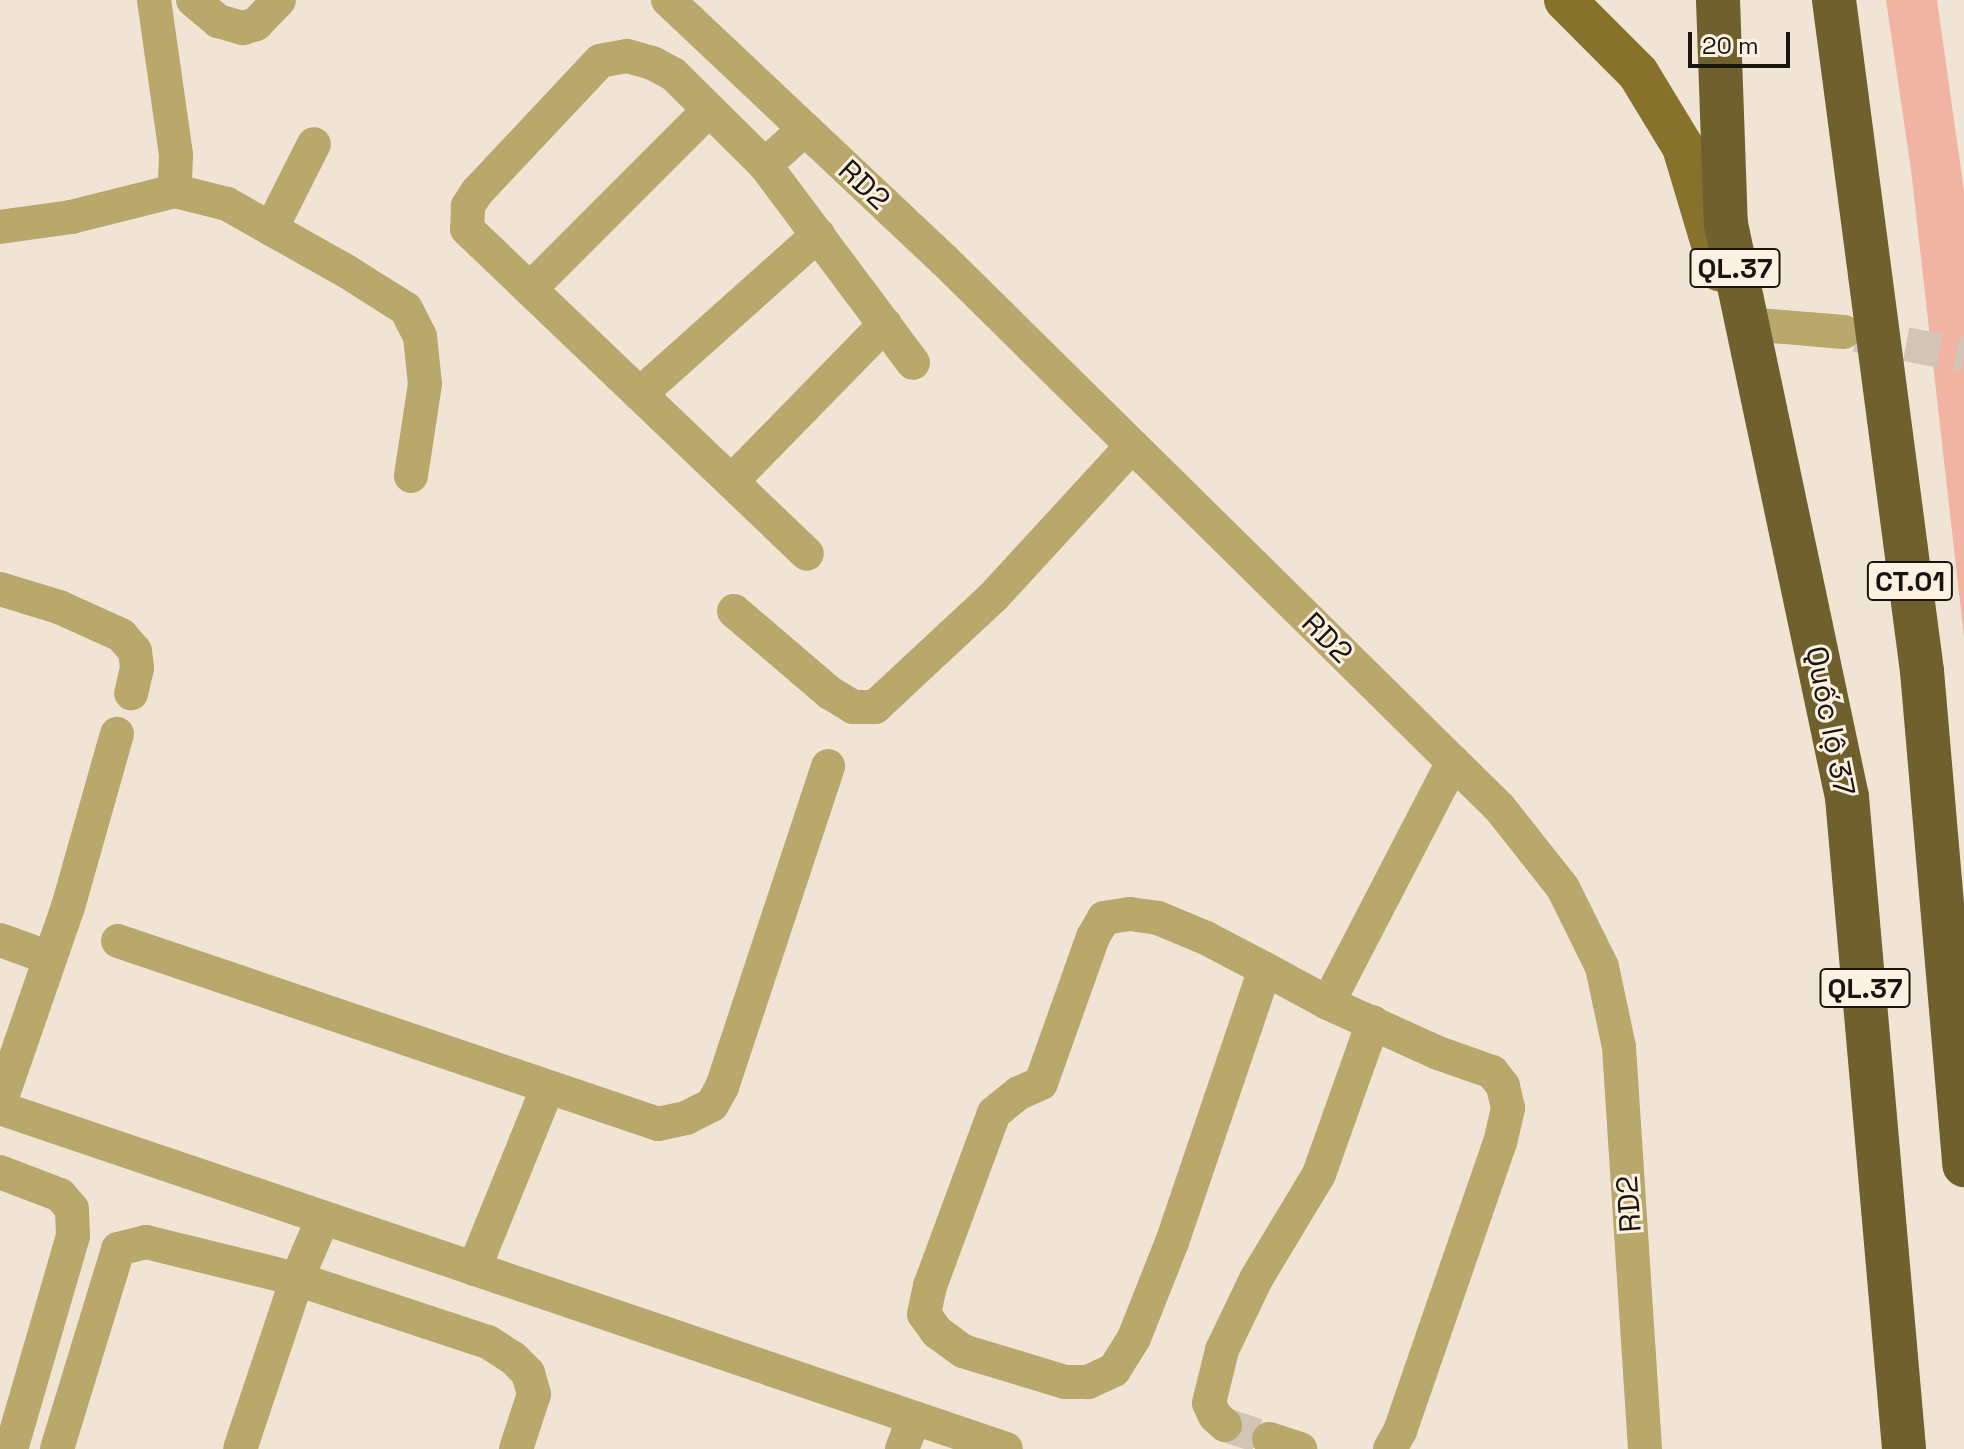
<!DOCTYPE html>
<html>
<head>
<meta charset="utf-8">
<style>
  body { margin:0 }
  #map { position:relative; width:1964px; height:1449px; overflow:hidden; background:#f0e4d5; font-family:"Space Grotesk",sans-serif }
  div>[style] { position:absolute }
  [style*='--x'] { left:calc(var(--x)*1px); top:calc(var(--y)*1px); width:calc(var(--w)*1px); rotate:calc(var(--a)*1deg) }
  .green>* { inset:0; background:#f2b4a2 }
  .minor-tunnel>* { height:34px; margin-top:-17px; transform-origin:0; background:repeating-linear-gradient(90deg,#d0c5b7 0 34px,transparent 0 51px) }
  .minor>* { height:34px; margin:-17px; padding:0 17px; transform-origin:17px; border-radius:17px; background:#b9a76b }
  .major>* { height:42px; margin:-21px; padding:0 21px; transform-origin:21px; border-radius:21px; background:#87722c }
  .highway>* { height:44px; margin:-22px; padding:0 22px; transform-origin:22px; border-radius:22px; background:#6f602d }
  span { translate:-50% -50%; white-space:nowrap; text-align:center; line-height:1.15; -webkit-text-stroke:6px #fdf1e2; paint-order:stroke }
  .shield-label span { padding:2px 6px; background:#fdf1e2; border:2px solid; border-radius:6px; -webkit-text-stroke-width:0 }
  .shield-label { font-size:28px; color:#18140f; font-weight:700 }
  .street-label { font-size:30px; color:#18140f }
  .scale { position:absolute; left:1688px; top:32px; width:102px; height:36px; box-sizing:border-box; border:4px solid #18140f; border-top:0; padding-left:10px; font-size:24px; line-height:28px; white-space:nowrap; color:#18140f; -webkit-text-stroke:6px #fdf1e2; paint-order:stroke }
</style>
</head>
<body>
<div id="map">
  <div class="green">
    <div style="clip-path:polygon(1886px 0,1937px 0,1964px 191px,1964px 637px,1911px 170px)"></div>
  </div>
  <div class="minor-tunnel">
    <div style="--x:1856;--y:335;--w:110;--a:10.5"></div>
    <div style="--x:1225;--y:1425;--w:46;--a:17.7"></div>
  </div>
  <div class="minor">
    <div style="--x:154;--y:0;--w:156;--a:81.9"></div>
    <div style="--x:176;--y:154;--w:37;--a:92"></div>
    <div style="--x:193;--y:0;--w:33;--a:40"></div>
    <div style="--x:218;--y:21;--w:26;--a:16"></div>
    <div style="--x:243;--y:28;--w:14;--a:-17"></div>
    <div style="--x:256;--y:24;--w:33;--a:-46"></div>
    <div style="--x:668;--y:0;--w:379;--a:43.3"></div>
    <div style="--x:944;--y:260;--w:715;--a:44.6"></div>
    <div style="--x:1453;--y:762;--w:64;--a:44.4"></div>
    <div style="--x:1499;--y:807;--w:103;--a:51.7"></div>
    <div style="--x:1563;--y:888;--w:88;--a:63.7"></div>
    <div style="--x:1602;--y:967;--w:82;--a:78"></div>
    <div style="--x:1619;--y:1047;--w:403;--a:86.3"></div>
    <div style="--x:805;--y:129;--w:54;--a:138"></div>
    <div style="--x:765;--y:165;--w:129;--a:-135.3"></div>
    <div style="--x:673;--y:74;--w:24;--a:-152"></div>
    <div style="--x:652;--y:63;--w:26;--a:-164"></div>
    <div style="--x:627;--y:56;--w:27;--a:170"></div>
    <div style="--x:600;--y:61;--w:180;--a:133.2"></div>
    <div style="--x:477;--y:192;--w:17;--a:123"></div>
    <div style="--x:468;--y:206;--w:23;--a:92"></div>
    <div style="--x:467;--y:229;--w:470;--a:43.7"></div>
    <div style="--x:765;--y:165;--w:247;--a:53.2"></div>
    <div style="--x:0;--y:227;--w:72;--a:-8"></div>
    <div style="--x:71;--y:217;--w:107;--a:-14"></div>
    <div style="--x:175;--y:191;--w:54;--a:14"></div>
    <div style="--x:227;--y:204;--w:137;--a:29.4"></div>
    <div style="--x:346;--y:271;--w:71;--a:32.3"></div>
    <div style="--x:406;--y:309;--w:30;--a:63"></div>
    <div style="--x:420;--y:336;--w:48;--a:84.1"></div>
    <div style="--x:425;--y:384;--w:93;--a:98.7"></div>
    <div style="--x:271;--y:229;--w:95;--a:-63.2"></div>
    <div style="--x:530;--y:289;--w:253;--a:-45"></div>
    <div style="--x:1747;--y:324;--w:97;--a:4.7"></div>
    <div style="--x:640;--y:394;--w:239;--a:-41.8"></div>
    <div style="--x:732;--y:481;--w:219;--a:-45.7"></div>
    <div style="--x:0;--y:589;--w:62;--a:17"></div>
    <div style="--x:59;--y:607;--w:68;--a:24.3"></div>
    <div style="--x:121;--y:635;--w:21;--a:49"></div>
    <div style="--x:135;--y:651;--w:17;--a:83"></div>
    <div style="--x:137;--y:668;--w:26;--a:103"></div>
    <div style="--x:734;--y:611;--w:126;--a:40.5"></div>
    <div style="--x:830;--y:693;--w:27;--a:31"></div>
    <div style="--x:853;--y:707;--w:22;--a:0"></div>
    <div style="--x:875;--y:707;--w:163;--a:-43"></div>
    <div style="--x:994;--y:596;--w:204;--a:-47.4"></div>
    <div style="--x:0;--y:940;--w:53;--a:19.8"></div>
    <div style="--x:118;--y:941;--w:570;--a:18.72"></div>
    <div style="--x:658;--y:1124;--w:29;--a:-12"></div>
    <div style="--x:686;--y:1118;--w:29;--a:-27"></div>
    <div style="--x:712;--y:1105;--w:21;--a:-61"></div>
    <div style="--x:722;--y:1087;--w:338;--a:-71.7"></div>
    <div style="--x:1265;--y:969;--w:288;--a:108.8"></div>
    <div style="--x:1172;--y:1242;--w:103;--a:111.6"></div>
    <div style="--x:1134;--y:1338;--w:38;--a:122"></div>
    <div style="--x:1114;--y:1370;--w:29;--a:155"></div>
    <div style="--x:1088;--y:1382;--w:23;--a:180"></div>
    <div style="--x:1065;--y:1382;--w:107;--a:-163.1"></div>
    <div style="--x:963;--y:1351;--w:32;--a:-144"></div>
    <div style="--x:937;--y:1332;--w:22;--a:-126"></div>
    <div style="--x:924;--y:1314;--w:29;--a:-78"></div>
    <div style="--x:930;--y:1286;--w:184;--a:-69.7"></div>
    <div style="--x:994;--y:1113;--w:32;--a:-39"></div>
    <div style="--x:1019;--y:1093;--w:24;--a:-24"></div>
    <div style="--x:1041;--y:1083;--w:155;--a:-70.4"></div>
    <div style="--x:1093;--y:937;--w:22;--a:-60"></div>
    <div style="--x:1104;--y:918;--w:26;--a:-9"></div>
    <div style="--x:1130;--y:914;--w:28;--a:8"></div>
    <div style="--x:1158;--y:918;--w:52;--a:22.6"></div>
    <div style="--x:1206;--y:938;--w:67;--a:27.7"></div>
    <div style="--x:1265;--y:969;--w:72;--a:28.4"></div>
    <div style="--x:0;--y:1103;--w:207;--a:-70.9"></div>
    <div style="--x:68;--y:907;--w:180;--a:-74.2"></div>
    <div style="--x:0;--y:1108;--w:1062;--a:18.72"></div>
    <div style="--x:0;--y:1172;--w:64;--a:21"></div>
    <div style="--x:60;--y:1195;--w:18;--a:49"></div>
    <div style="--x:72;--y:1209;--w:27;--a:88"></div>
    <div style="--x:73;--y:1236;--w:222;--a:106.2"></div>
    <div style="--x:323;--y:1218;--w:66;--a:113.1"></div>
    <div style="--x:297;--y:1279;--w:201;--a:18.3"></div>
    <div style="--x:488;--y:1342;--w:30;--a:33"></div>
    <div style="--x:513;--y:1358;--w:21;--a:45"></div>
    <div style="--x:528;--y:1373;--w:22;--a:74"></div>
    <div style="--x:534;--y:1394;--w:58;--a:108.1"></div>
    <div style="--x:474;--y:1269;--w:194;--a:-67.9"></div>
    <div style="--x:1225;--y:1425;--w:13;--a:-138"></div>
    <div style="--x:1215;--y:1416;--w:14;--a:-115"></div>
    <div style="--x:1209;--y:1403;--w:55;--a:-76.2"></div>
    <div style="--x:1222;--y:1350;--w:79;--a:-64.4"></div>
    <div style="--x:1256;--y:1279;--w:122;--a:-59"></div>
    <div style="--x:1319;--y:1174;--w:161;--a:-70.4"></div>
    <div style="--x:1269;--y:1439;--w:33;--a:18"></div>
    <div style="--x:57;--y:1449;--w:209;--a:-73"></div>
    <div style="--x:118;--y:1249;--w:29;--a:-14"></div>
    <div style="--x:146;--y:1242;--w:155;--a:13.8"></div>
    <div style="--x:297;--y:1279;--w:179;--a:108.5"></div>
    <div style="--x:902;--y:1449;--w:33;--a:-69"></div>
    <div style="--x:1390;--y:1449;--w:21;--a:-61"></div>
    <div style="--x:1400;--y:1431;--w:305;--a:-70.9"></div>
    <div style="--x:1500;--y:1143;--w:36;--a:-77"></div>
    <div style="--x:1508;--y:1108;--w:23;--a:-103"></div>
    <div style="--x:1503;--y:1086;--w:18;--a:-128"></div>
    <div style="--x:1492;--y:1072;--w:57;--a:-160.6"></div>
    <div style="--x:1438;--y:1053;--w:121;--a:-155.6"></div>
    <div style="--x:1328;--y:1003;--w:271;--a:-62.6"></div>
  </div>
  <div class="major">
    <div style="--x:1565;--y:0;--w:103;--a:45"></div>
    <div style="--x:1638;--y:73;--w:87;--a:58.7"></div>
    <div style="--x:1683;--y:147;--w:129;--a:73.4"></div>
  </div>
  <div class="highway">
    <div style="--x:1718;--y:0;--w:224;--a:88"></div>
    <div style="--x:1726;--y:224;--w:586;--a:78.08"></div>
    <div style="--x:1847;--y:797;--w:654;--a:85"></div>
    <div style="--x:1834;--y:0;--w:677;--a:82.53"></div>
    <div style="--x:1922;--y:671;--w:496;--a:85.1"></div>
  </div>
  <div class="shield-label">
    <span style="left:1735px;top:268px">QL.37</span>
    <span style="left:1910px;top:581px">CT.01</span>
    <span style="left:1865px;top:988px">QL.37</span>
  </div>
  <div class="street-label">
    <span style="left:864px;top:185px;rotate:43deg">RD2</span>
    <span style="left:1327px;top:638px;rotate:45deg">RD2</span>
    <span style="left:1830px;top:721px;rotate:79deg">Quốc lộ 37</span>
    <span style="left:1629px;top:1204px;rotate:-94deg">RD2</span>
  </div>
  <div class="scale">20 m</div>
</div>
</body>
</html>
